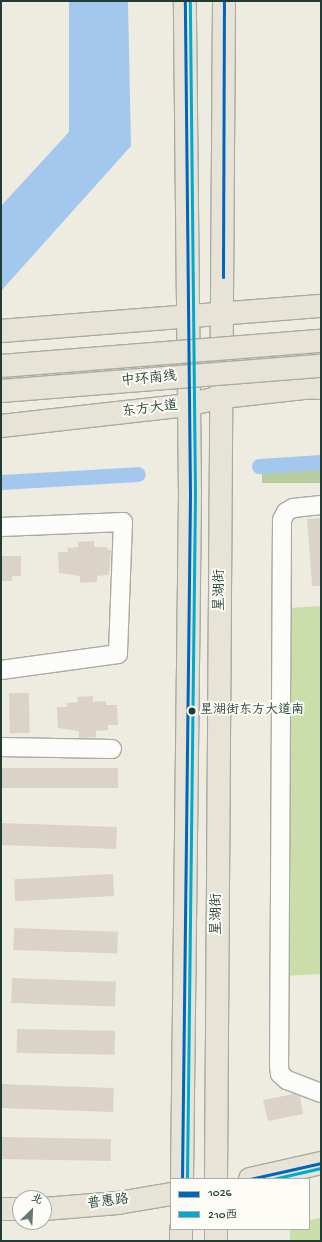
<!DOCTYPE html>
<html>
<head>
<meta charset="utf-8">
<style>
  body { margin:0 }
  #map { position:relative; width:322px; height:1242px; overflow:hidden; background:#eeece1; font-family:"Gochi Hand","LXGW WenKai TC",sans-serif }
  div>[style] { position:absolute }
  [style*='--x'] { left:calc(var(--x)*1px); top:calc(var(--y)*1px); width:calc(var(--w)*1px); rotate:calc(var(--a)*1deg) }
  .green>* { inset:0; background:#cbdda8 }
  .forest>* { inset:0; background:#b7cd9f; transform-origin:0 0 }
  .water>* { inset:0; background:#a4c8ed }
  .canal>* { height:15px; margin:-7.5px; padding:0 7.5px; transform-origin:7.5px; border-radius:7.5px; background:#a4c8ed }
  .building>* { inset:0; background:#dbd3c8; transform-origin:0 0 }
  .roads { filter:drop-shadow(1px 0 #a8aba3) drop-shadow(-1px 0 #a8aba3) drop-shadow(0 1px #a8aba3) drop-shadow(0 -1px #a8aba3) }
  .minor>* { height:18px; margin:-9px; padding:0 9px; transform-origin:9px; border-radius:9px; background:#fcfcfa }
  .major>* { height:22px; margin:-11px; padding:0 11px; transform-origin:11px; border-radius:11px; background:#e8e3d7 }
  .highway>* { height:22px; margin:-11px; padding:0 11px; transform-origin:11px; border-radius:11px; background:#e8e3d7 }
  .bridges { filter:drop-shadow(1px 0 #a8aba3) drop-shadow(-1px 0 #a8aba3) drop-shadow(0 1px #a8aba3) drop-shadow(0 -1px #a8aba3) }
  .highway-bridge>* { height:22px; margin:-11px; padding:0 11px; transform-origin:11px; border-radius:11px; background:#e8e3d7 }
  .bus-1>* { height:3px; margin:-1.5px; padding:0 1.5px; transform-origin:1.5px; border-radius:1.5px; background:#0065bd }
  .bus-2>* { height:3px; margin:-1.5px; padding:0 1.5px; transform-origin:1.5px; border-radius:1.5px; background:#00a9ce }
  .dots>* { width:11px; height:11px; translate:-50% -50%; box-sizing:border-box; border:2px solid #fdfcf7; border-radius:50% }
  span { translate:-50% -50%; white-space:nowrap; text-align:center; line-height:1.15; -webkit-text-stroke:4px #fdfcf7; paint-order:stroke }
  .bus-label { font-size:13px; color:#1f3d34 }
  .left { translate:0 -50%; text-align:left }
  .street-label { font-size:14px; color:#1f3d34 }
  .frame { position:absolute; inset:0; border:2px solid #1f3d34; pointer-events:none }
  .legend { position:absolute; left:170px; top:1178px; width:140px; height:52px; box-sizing:border-box; background:#fdfcf7; border:1px solid #a4b0a9; margin:0; padding:5px 7px; list-style:none; font-size:12px; color:#1f3d34 }
  .legend li { display:flex; align-items:center; gap:8px; height:20px }
  .legend b { width:20px; border:1px solid #a4b0a9 }
  .north { position:absolute; left:12px; top:1190px; width:40px; height:40px; box-sizing:border-box; background:#fdfcf7; border:1px solid #a4b0a9; border-radius:50%; rotate:24deg; font-size:11px; font-weight:700; line-height:16px; text-align:center; color:#1f3d34 }
  .north::after { content:''; display:block; margin:auto; width:14px; height:18px; background:#677a71; clip-path:polygon(50% 0,100% 100%,50% 72%,0 100%) }
</style>
</head>
<body>
<div id="map">
  <div class="green">
    <div style="clip-path:polygon(321px 606px,321px 974px,285px 976px,290px 608px)"></div>
    <div style="clip-path:polygon(321px 1218px,321px 1241px,290px 1241px,290px 1229px,309px 1229px,309px 1220px)"></div>
  </div>
  <div class="forest">
    <div style="left:321px;top:469px;width:14px;height:59px;rotate:90deg"></div>
  </div>
  <div class="water">
    <div style="clip-path:polygon(69px 1px,128px 1px,131px 146px,1px 291px,1px 206px,69px 132px)"></div>
  </div>
  <div class="canal">
    <div style="--x:259;--y:466;--w:62;--a:-3.7"></div>
    <div style="--x:1;--y:482;--w:137;--a:-3.3"></div>
  </div>
  <div class="building">
    <div style="clip-path:polygon(321px 518px,321px 586px,312px 586px,307px 519px)"></div>
    <div style="clip-path:polygon(94px 541px,94px 547px,107px 547px,108px 550px,111px 550px,109px 575px,97px 576px,97px 582px,80px 583px,80px 576px,59px 573px,58px 552px,68px 552px,67px 548px,78px 547px,78px 542px)"></div>
    <div style="clip-path:polygon(1px 556px,21px 556px,21px 576px,12px 576px,12px 581px,1px 581px)"></div>
    <div style="left:29px;top:693px;width:40px;height:20px;rotate:89deg"></div>
    <div style="clip-path:polygon(93px 696px,93px 702px,106px 701px,106px 705px,117px 705px,118px 725px,108px 725px,108px 730px,96px 731px,96px 737px,79px 738px,79px 731px,58px 728px,57px 707px,67px 707px,66px 703px,78px 702px,77px 697px)"></div>
    <div style="left:1px;top:768px;width:117px;height:20px"></div>
    <div style="left:1px;top:823px;width:116px;height:22px;rotate:2deg"></div>
    <div style="left:113px;top:874px;width:22px;height:99px;rotate:87deg"></div>
    <div style="left:14px;top:928px;width:104px;height:22px;rotate:2deg"></div>
    <div style="left:12px;top:978px;width:104px;height:25px;rotate:2deg"></div>
    <div style="left:17px;top:1029px;width:98px;height:24px;rotate:1deg"></div>
    <div style="left:1px;top:1084px;width:113px;height:24px;rotate:2deg"></div>
    <div style="clip-path:polygon(294px 1094px,300px 1096px,303px 1114px,268px 1121px,263px 1100px)"></div>
    <div style="left:1px;top:1137px;width:110px;height:22px;rotate:1deg"></div>
  </div>
  <div class="roads">
    <div class="minor">
      <div style="--x:321;--y:505;--w:28;--a:174"></div>
      <div style="--x:293;--y:508;--w:8;--a:150"></div>
      <div style="--x:286;--y:512;--w:9;--a:117"></div>
      <div style="--x:282;--y:520;--w:546;--a:90.31"></div>
      <div style="--x:279;--y:1066;--w:8;--a:83"></div>
      <div style="--x:280;--y:1074;--w:9;--a:41"></div>
      <div style="--x:287;--y:1080;--w:36;--a:21"></div>
      <div style="--x:1;--y:527;--w:122;--a:-2.3"></div>
      <div style="--x:123;--y:522;--w:132;--a:92.2"></div>
      <div style="--x:118;--y:654;--w:118;--a:172.2"></div>
      <div style="--x:1;--y:747;--w:111;--a:1"></div>
    </div>
    <div class="major">
      <div style="--x:1;--y:331;--w:321;--a:-4.5"></div>
      <div style="--x:1;--y:426;--w:187;--a:-6.4"></div>
      <div style="--x:187;--y:405;--w:37;--a:-13"></div>
      <div style="--x:223;--y:397;--w:99;--a:-6.4"></div>
      <div style="--x:182;--y:1179;--w:685;--a:-89.33"></div>
      <div style="--x:190;--y:494;--w:493;--a:-90.6"></div>
      <div style="--x:216;--y:1179;--w:1178;--a:-89.61"></div>
      <div style="--x:250;--y:1179;--w:73;--a:-12.7"></div>
      <div style="--x:1;--y:1209;--w:19;--a:0"></div>
      <div style="--x:44;--y:1209;--w:74;--a:-4.6"></div>
      <div style="--x:118;--y:1203;--w:54;--a:-9.6"></div>
      <div style="--x:216;--y:1229;--w:12;--a:90"></div>
      <div style="--x:181;--y:1241;--w:12;--a:-90"></div>
    </div>
    <div class="highway">
      <div style="--x:303;--y:387;--w:18;--a:3"></div>
    </div>
  </div>
  <div class="bridges">
    <div class="highway-bridge">
      <div style="--x:1;--y:366;--w:321;--a:-4.5"></div>
      <div style="--x:1;--y:391;--w:321;--a:-4.5"></div>
    </div>
  </div>
  <div class="bus-1">
    <div style="--x:223;--y:277;--w:276;--a:-89.8"></div>
    <div style="--x:182;--y:1179;--w:685;--a:-89.33"></div>
    <div style="--x:190;--y:494;--w:493;--a:-90.6"></div>
    <div style="--x:250;--y:1179;--w:73;--a:-12.7"></div>
  </div>
  <div class="bus-2">
    <div style="--x:187;--y:1179;--w:685;--a:-89.33"></div>
    <div style="--x:195;--y:494;--w:493;--a:-90.6"></div>
    <div style="--x:273;--y:1179;--w:49;--a:-12.9"></div>
  </div>
  <div class="dots">
    <div style="left:192px;top:711px;background:#1f3d34"></div>
  </div>
  <div class="bus-label">
    <span class="left" style="left:200px;top:711px">星湖街东方大道南</span>
  </div>
  <div class="street-label">
    <span style="left:149px;top:380px;rotate:-5deg">中环南线</span>
    <span style="left:150px;top:410px;rotate:-7deg">东方大道</span>
    <span style="left:221px;top:590px;rotate:-90deg">星湖街</span>
    <span style="left:218px;top:914px;rotate:-90deg">星湖街</span>
    <span style="left:108px;top:1203px;rotate:-7deg">普惠路</span>
  </div>
  <div class="frame"></div>
  <ul class="legend">
  <li><b style="height:5px;background:#0065bd"></b>1026</li>
  <li><b style="height:5px;background:#00a9ce"></b>210西</li>
  </ul>
  <div class="north">北</div>
</div>
</body>
</html>
